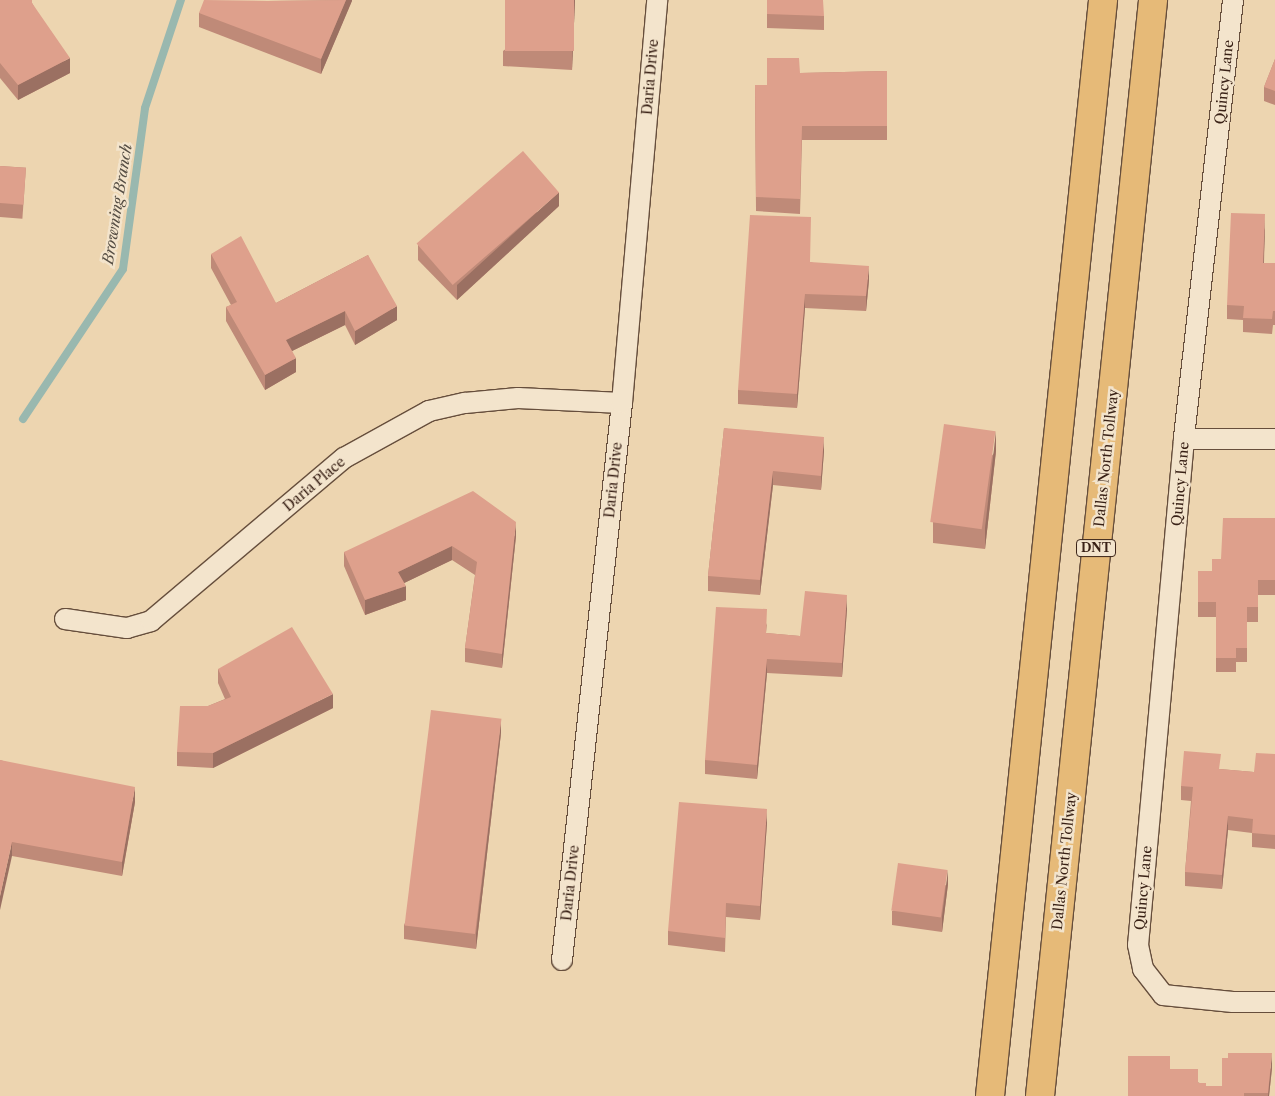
<!DOCTYPE html>
<html>
<head>
<meta charset="utf-8">
<style>
  body { margin:0 }
  #map { position:relative; width:1275px; height:1096px; overflow:hidden; background:#edd5b0; font-family:"Libre Caslon Text",serif }
  div>[style] { position:absolute }
  [style*='--x'] { left:calc(var(--x)*1px); top:calc(var(--y)*1px); width:calc(var(--w)*1px); rotate:calc(var(--a)*1deg) }
  .stream>* { height:8px; margin:-4px; padding:0 4px; transform-origin:4px; border-radius:4px; background:#99b8af }
  .roads { filter:drop-shadow(1px 0 #664e3c) drop-shadow(-1px 0 #664e3c) drop-shadow(0 1px #664e3c) drop-shadow(0 -1px #664e3c) }
  .street>* { height:20px; margin:-10px; padding:0 10px; transform-origin:10px; border-radius:10px; background:#f3e4cc }
  .highway>* { height:28px; margin:-14px; padding:0 14px; transform-origin:14px; border-radius:14px; background:#e6ba78 }
  .wall>* { inset:0; background:#bf8a78; transform-origin:0 0 }
  .shaded-wall>* { inset:0; background:#9b7062 }
  .building>* { inset:0; background:#dea08c; transform-origin:0 0 }
  span { translate:-50% -50%; white-space:nowrap; text-align:center; line-height:1.15; -webkit-text-stroke:5px #f3e4cc; paint-order:stroke }
  .shield-label span { padding:1px 4px; background:#f3e4cc; border:1px solid; border-radius:4px; -webkit-text-stroke-width:0 }
  .shield-label { font-size:12px; color:#392116; font-weight:700 }
  .street-label { font-size:14px; color:#392116 }
  .water-label { font-size:15px; color:#564e44; font-style:italic }
</style>
</head>
<body>
<div id="map">
  <div class="stream">
    <div style="--x:23;--y:419;--w:180;--a:-56.3"></div>
    <div style="--x:123;--y:269;--w:162;--a:-82.2"></div>
    <div style="--x:145;--y:108;--w:114;--a:-71.6"></div>
  </div>
  <div class="roads">
    <div class="street">
      <div style="--x:1233;--y:0;--w:442;--a:96.4"></div>
      <div style="--x:1184;--y:439;--w:508;--a:95.19"></div>
      <div style="--x:1138;--y:945;--w:25;--a:78"></div>
      <div style="--x:1143;--y:969;--w:33;--a:52"></div>
      <div style="--x:1163;--y:995;--w:70;--a:5.7"></div>
      <div style="--x:1233;--y:1002;--w:42;--a:0"></div>
      <div style="--x:1184;--y:439;--w:91;--a:0"></div>
      <div style="--x:65;--y:619;--w:63;--a:8.3"></div>
      <div style="--x:127;--y:628;--w:25;--a:-16"></div>
      <div style="--x:151;--y:621;--w:253;--a:-40.2"></div>
      <div style="--x:344;--y:458;--w:97;--a:-28.9"></div>
      <div style="--x:429;--y:411;--w:37;--a:-13"></div>
      <div style="--x:465;--y:403;--w:53;--a:-5.4"></div>
      <div style="--x:518;--y:398;--w:104;--a:2.8"></div>
      <div style="--x:562;--y:960;--w:560;--a:-83.85"></div>
      <div style="--x:622;--y:403;--w:405;--a:-85"></div>
    </div>
    <div class="highway">
      <div style="--x:990;--y:1096;--w:1102;--a:-84.11"></div>
      <div style="--x:1040;--y:1096;--w:1102;--a:-84.11"></div>
    </div>
  </div>
  <div class="wall">
    <div style="clip-path:polygon(0 0,32px 3px,70px 73px,18px 100px,0 78px)"></div>
    <div style="clip-path:polygon(352px 0,321px 74px,199px 27px,199px 13px,268px 1px)"></div>
    <div style="clip-path:polygon(575px 0,572px 70px,503px 66px,503px 51px)"></div>
    <div style="clip-path:polygon(767px 0,824px 16px,824px 30px,767px 28px)"></div>
    <div style="clip-path:polygon(1275px 0,1275px 105px,1264px 101px,1264px 87px,1275px 59px)"></div>
    <div style="clip-path:polygon(887px 71px,887px 140px,802px 140px,800px 214px,756px 211px,755px 85px,767px 85px,800px 73px)"></div>
    <div style="left:0;top:166px;width:26px;height:51px;rotate:4deg"></div>
    <div style="clip-path:polygon(559px 206px,457px 300px,418px 260px,418px 245px)"></div>
    <div style="clip-path:polygon(1265px 228px,1264px 263px,1275px 263px,1275px 325px,1273px 325px,1272px 334px,1243px 332px,1243px 320px,1227px 319px,1227px 305px)"></div>
    <div style="clip-path:polygon(211px 254px,276px 303px,368px 255px,397px 320px,355px 345px,345px 325px,292px 351px,296px 372px,265px 390px,226px 321px,226px 307px,231px 305px,211px 268px)"></div>
    <div style="clip-path:polygon(810px 262px,869px 280px,866px 311px,805px 308px,797px 408px,738px 404px,738px 390px)"></div>
    <div style="clip-path:polygon(724px 428px,824px 451px,821px 490px,773px 485px,760px 595px,708px 591px,708px 576px)"></div>
    <div style="clip-path:polygon(996px 451px,985px 549px,933px 543px,933px 522px)"></div>
    <div style="clip-path:polygon(1275px 518px,1275px 595px,1258px 595px,1258px 622px,1247px 622px,1247px 662px,1236px 662px,1236px 672px,1216px 672px,1216px 617px,1198px 617px,1198px 571px,1212px 571px,1221px 559px)"></div>
    <div style="clip-path:polygon(516px 536px,502px 668px,465px 662px,465px 648px,475px 575px,452px 560px,404px 583px,406px 600px,365px 615px,344px 566px,344px 552px)"></div>
    <div style="clip-path:polygon(847px 609px,842px 677px,767px 673px,757px 779px,705px 774px,705px 760px,767px 623px,766px 633px,800px 636px)"></div>
    <div style="clip-path:polygon(218px 669px,333px 708px,213px 768px,177px 766px,177px 752px,208px 706px,225px 699px,218px 683px)"></div>
    <div style="clip-path:polygon(501px 733px,476px 949px,404px 939px,404px 925px)"></div>
    <div style="clip-path:polygon(1275px 754px,1275px 849px,1252px 847px,1252px 833px,1228px 830px,1222px 889px,1185px 886px,1185px 872px,1191px 801px,1181px 800px,1181px 786px,1220px 769px,1254px 772px)"></div>
    <div style="clip-path:polygon(0 760px,135px 802px,122px 876px,12px 856px)"></div>
    <div style="clip-path:polygon(767px 823px,760px 920px,726px 917px,725px 952px,668px 945px,668px 931px)"></div>
    <div style="clip-path:polygon(948px 884px,942px 932px,892px 925px,892px 911px)"></div>
    <div style="clip-path:polygon(1272px 1068px,1269px 1096px,1128px 1096px,1170px 1069px,1206px 1086px,1222px 1086px)"></div>
  </div>
  <div class="shaded-wall">
    <div style="clip-path:polygon(346px 0,352px 0,352px 1px,321px 74px,321px 59px)"></div>
    <div style="clip-path:polygon(574px 0,575px 0,572px 70px,572px 55px)"></div>
    <div style="clip-path:polygon(70px 58px,70px 73px,18px 100px,18px 85px)"></div>
    <div style="clip-path:polygon(559px 192px,559px 206px,457px 300px,457px 285px)"></div>
    <div style="clip-path:polygon(1265px 214px,1265px 228px,1263px 277px,1263px 263px)"></div>
    <div style="clip-path:polygon(869px 266px,869px 280px,866px 311px,866px 296px)"></div>
    <div style="clip-path:polygon(805px 294px,805px 308px,797px 408px,797px 394px)"></div>
    <div style="clip-path:polygon(397px 306px,397px 320px,355px 345px,355px 331px)"></div>
    <div style="clip-path:polygon(345px 311px,345px 325px,286px 354px,286px 340px)"></div>
    <div style="clip-path:polygon(296px 358px,296px 372px,265px 390px,265px 375px)"></div>
    <div style="clip-path:polygon(996px 431px,996px 451px,985px 549px,985px 528px)"></div>
    <div style="clip-path:polygon(824px 437px,824px 451px,821px 490px,821px 476px)"></div>
    <div style="clip-path:polygon(773px 471px,773px 485px,760px 595px,760px 580px)"></div>
    <div style="clip-path:polygon(516px 522px,516px 536px,502px 668px,502px 654px)"></div>
    <div style="clip-path:polygon(452px 546px,452px 560px,398px 586px,398px 572px)"></div>
    <div style="clip-path:polygon(406px 586px,406px 600px,365px 615px,365px 600px)"></div>
    <div style="clip-path:polygon(847px 595px,847px 609px,842px 677px,842px 663px)"></div>
    <div style="clip-path:polygon(767px 659px,767px 673px,757px 779px,757px 765px)"></div>
    <div style="clip-path:polygon(333px 694px,333px 708px,213px 768px,213px 753px)"></div>
    <div style="clip-path:polygon(501px 719px,501px 733px,476px 949px,476px 934px)"></div>
    <div style="clip-path:polygon(135px 787px,135px 802px,122px 876px,122px 862px)"></div>
    <div style="clip-path:polygon(767px 809px,767px 823px,760px 920px,760px 906px)"></div>
    <div style="clip-path:polygon(1228px 816px,1228px 830px,1222px 889px,1222px 875px)"></div>
    <div style="clip-path:polygon(12px 842px,12px 856px,0 910px,0 896px)"></div>
    <div style="clip-path:polygon(948px 870px,948px 884px,942px 932px,942px 917px)"></div>
    <div style="clip-path:polygon(1272px 1053px,1272px 1068px,1269px 1096px,1268px 1096px)"></div>
  </div>
  <div class="building">
    <div style="clip-path:polygon(0 0,32px 0,32px 3px,70px 58px,18px 85px,0 63px)"></div>
    <div style="clip-path:polygon(204px 0,268px 1px,346px 0,321px 59px,199px 13px)"></div>
    <div style="left:505px;top:0;width:69px;height:51px"></div>
    <div style="clip-path:polygon(767px 0,823px 0,824px 16px,767px 14px)"></div>
    <div style="clip-path:polygon(767px 58px,799px 58px,800px 73px,887px 71px,887px 126px,802px 126px,800px 199px,756px 197px,755px 85px,767px 85px)"></div>
    <div style="clip-path:polygon(1275px 59px,1275px 91px,1264px 87px)"></div>
    <div style="left:523px;top:151px;width:55px;height:141px;rotate:49deg"></div>
    <div style="left:0;top:166px;width:26px;height:37px;rotate:4deg"></div>
    <div style="clip-path:polygon(1231px 213px,1265px 214px,1263px 263px,1275px 263px,1275px 311px,1273px 311px,1272px 319px,1243px 318px,1244px 306px,1227px 305px)"></div>
    <div style="clip-path:polygon(750px 215px,811px 217px,810px 262px,869px 266px,866px 296px,805px 294px,797px 394px,738px 390px)"></div>
    <div style="clip-path:polygon(241px 236px,276px 303px,368px 255px,397px 306px,355px 331px,345px 311px,286px 340px,296px 358px,265px 375px,226px 307px,237px 302px,211px 254px)"></div>
    <div style="left:944px;top:424px;width:52px;height:99px;rotate:8deg"></div>
    <div style="clip-path:polygon(724px 428px,824px 437px,821px 476px,773px 471px,760px 580px,708px 576px)"></div>
    <div style="clip-path:polygon(473px 491px,516px 522px,502px 654px,465px 648px,477px 562px,452px 546px,398px 572px,406px 586px,365px 600px,344px 552px)"></div>
    <div style="clip-path:polygon(1223px 518px,1275px 518px,1275px 580px,1258px 580px,1258px 607px,1247px 607px,1247px 648px,1236px 648px,1236px 658px,1216px 658px,1216px 602px,1198px 602px,1198px 571px,1212px 571px,1212px 559px,1221px 559px)"></div>
    <div style="clip-path:polygon(805px 591px,847px 595px,842px 663px,767px 659px,757px 765px,705px 760px,716px 607px,767px 609px,766px 633px,800px 636px)"></div>
    <div style="clip-path:polygon(292px 627px,333px 694px,213px 753px,177px 752px,180px 706px,208px 706px,231px 697px,218px 669px)"></div>
    <div style="left:431px;top:710px;width:71px;height:217px;rotate:7deg"></div>
    <div style="clip-path:polygon(1184px 751px,1221px 754px,1219px 769px,1254px 772px,1256px 753px,1275px 754px,1275px 835px,1252px 833px,1253px 819px,1228px 816px,1222px 875px,1185px 872px,1193px 787px,1181px 786px)"></div>
    <div style="clip-path:polygon(0 760px,135px 787px,122px 862px,12px 842px,0 896px)"></div>
    <div style="clip-path:polygon(679px 802px,767px 809px,760px 906px,726px 903px,725px 938px,668px 931px)"></div>
    <div style="left:898px;top:863px;width:50px;height:48px;rotate:8deg"></div>
    <div style="clip-path:polygon(1228px 1053px,1272px 1053px,1268px 1093px,1244px 1093px,1244px 1096px,1128px 1096px,1128px 1056px,1170px 1056px,1170px 1069px,1198px 1069px,1198px 1083px,1206px 1083px,1206px 1086px,1222px 1086px,1222px 1058px,1228px 1058px)"></div>
  </div>
  <div class="shield-label">
    <span style="left:1096px;top:548px">DNT</span>
  </div>
  <div class="street-label">
    <span style="left:650px;top:77px;rotate:-85deg">Daria Drive</span>
    <span style="left:1224px;top:82px;rotate:-84deg">Quincy Lane</span>
    <span style="left:1106px;top:458px;rotate:-84deg">Dallas North Tollway</span>
    <span style="left:613px;top:480px;rotate:-84deg">Daria Drive</span>
    <span style="left:314px;top:484px;rotate:-40deg">Daria Place</span>
    <span style="left:1180px;top:484px;rotate:-85deg">Quincy Lane</span>
    <span style="left:1064px;top:861px;rotate:-84deg">Dallas North Tollway</span>
    <span style="left:570px;top:883px;rotate:-84deg">Daria Drive</span>
    <span style="left:1143px;top:888px;rotate:-85deg">Quincy Lane</span>
  </div>
  <div class="water-label">
    <span style="left:117px;top:204px;rotate:-81deg">Browning Branch</span>
  </div>
</div>
</body>
</html>
